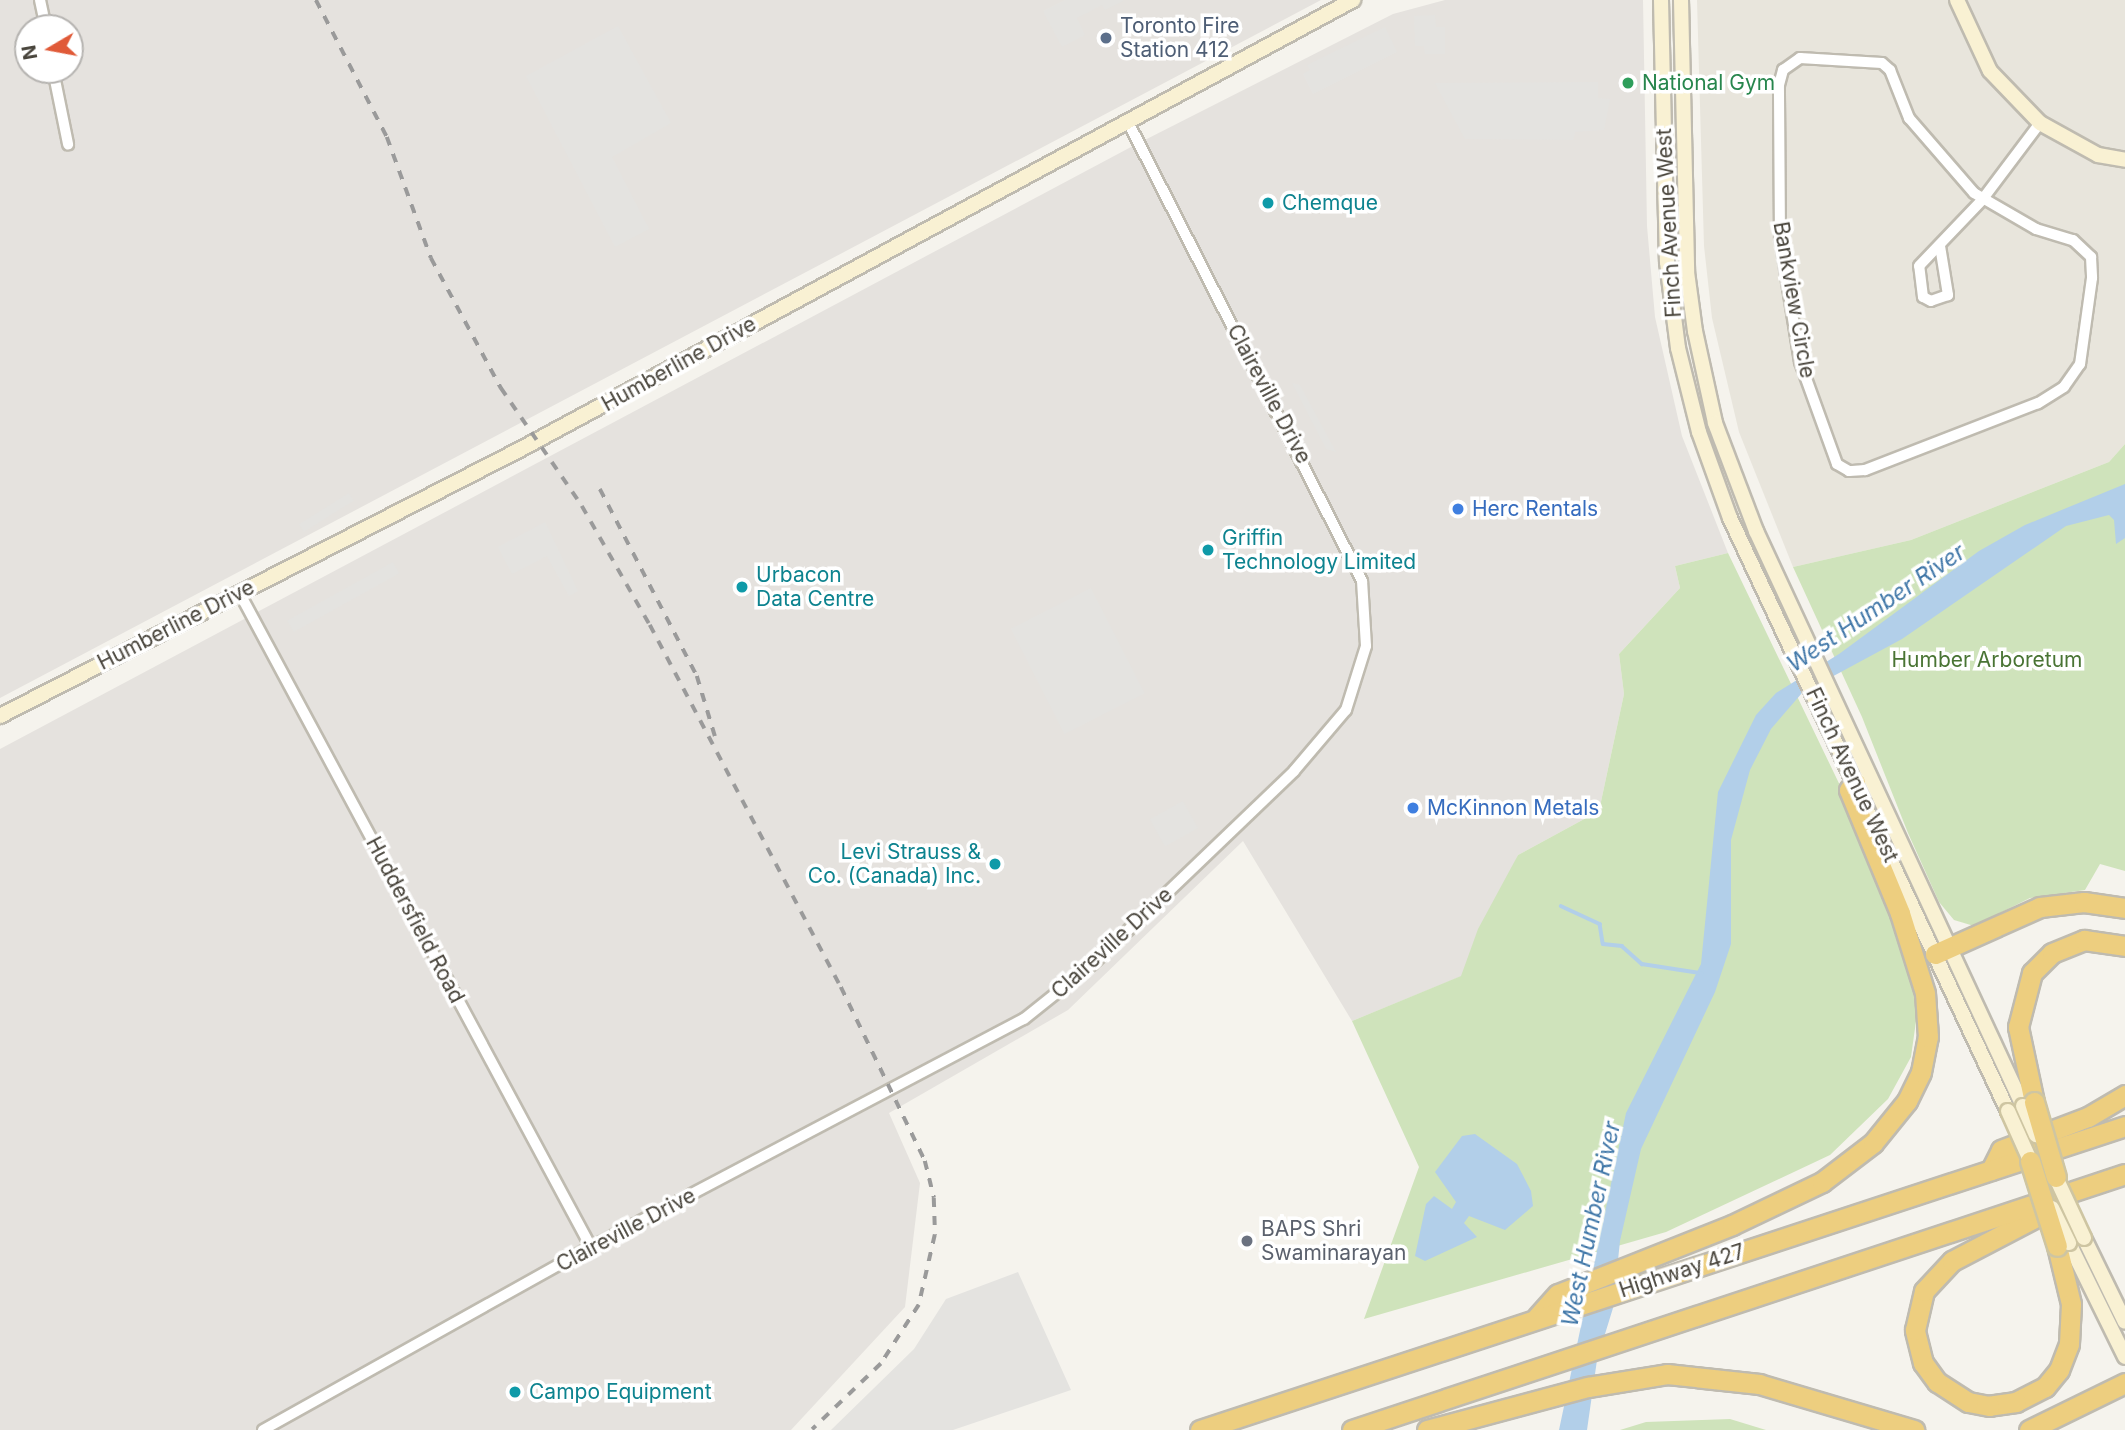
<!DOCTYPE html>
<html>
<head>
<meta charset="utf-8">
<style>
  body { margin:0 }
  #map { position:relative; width:2125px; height:1430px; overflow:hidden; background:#f5f3ed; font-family:Inter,sans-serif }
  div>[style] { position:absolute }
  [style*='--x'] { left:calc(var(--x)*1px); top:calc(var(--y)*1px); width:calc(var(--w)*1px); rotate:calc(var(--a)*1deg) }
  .residential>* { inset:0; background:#e8e5dc }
  .industrial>* { inset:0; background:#e5e2de }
  .green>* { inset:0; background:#cfe3bb }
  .parking>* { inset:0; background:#e4e3e0; transform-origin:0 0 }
  .water>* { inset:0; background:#b2cfe9 }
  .stream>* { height:3.5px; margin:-1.75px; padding:0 1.75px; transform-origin:1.75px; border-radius:1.75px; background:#b2cfe9 }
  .roads { filter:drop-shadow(2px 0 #bfbbb0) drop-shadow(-2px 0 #bfbbb0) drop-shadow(0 2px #bfbbb0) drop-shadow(0 -2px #bfbbb0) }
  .street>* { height:10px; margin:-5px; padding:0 5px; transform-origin:5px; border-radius:5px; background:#fff }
  .secondary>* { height:14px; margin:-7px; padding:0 7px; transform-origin:7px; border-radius:7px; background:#f9f1d3 }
  .highway>* { height:19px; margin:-9.5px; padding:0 9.5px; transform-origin:9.5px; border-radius:9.5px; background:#edce7f }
  .rail>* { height:3.5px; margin-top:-1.75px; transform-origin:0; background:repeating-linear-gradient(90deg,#9a9a9a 0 9px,transparent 0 18px) }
  .bridges { filter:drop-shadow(2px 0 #cec5a2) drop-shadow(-2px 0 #cec5a2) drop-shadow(0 2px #cec5a2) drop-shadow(0 -2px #cec5a2) }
  .secondary-bridge>* { height:14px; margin:-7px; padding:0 7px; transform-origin:7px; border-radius:7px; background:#f9f1d3 }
  .highway-bridge>* { height:19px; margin:-9.5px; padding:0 9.5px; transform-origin:9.5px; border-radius:9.5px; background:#edce7f }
  .dots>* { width:19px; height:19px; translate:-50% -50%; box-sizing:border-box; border:4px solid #fff; border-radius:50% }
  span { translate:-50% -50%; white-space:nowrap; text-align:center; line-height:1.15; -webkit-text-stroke:7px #fff; paint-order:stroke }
  .service-label { font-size:21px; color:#4e5e75 }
  .left { translate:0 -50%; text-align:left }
  .leisure-label { font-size:21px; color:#27864d }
  .culture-label { font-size:21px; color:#0d838f }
  .right { translate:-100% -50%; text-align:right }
  .street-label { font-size:21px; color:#48443b }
  .shop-label { font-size:21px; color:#366cbe }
  .park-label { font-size:21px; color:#497434 }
  .worship-label { font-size:21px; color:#5b616d }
  .water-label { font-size:23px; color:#4077a8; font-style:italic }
  .north { position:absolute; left:14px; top:14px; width:70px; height:70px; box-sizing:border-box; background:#fff; border:2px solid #b6b4b1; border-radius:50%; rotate:260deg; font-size:19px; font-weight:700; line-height:28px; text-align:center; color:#48443b }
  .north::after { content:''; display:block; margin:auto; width:24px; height:32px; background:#e05a38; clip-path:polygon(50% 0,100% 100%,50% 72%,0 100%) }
</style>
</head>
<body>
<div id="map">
  <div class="residential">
    <div style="clip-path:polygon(1697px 0,2125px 0,2125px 444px,2109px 462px,1911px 540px,1793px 567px,1739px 432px,1712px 318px,1704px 246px)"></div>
  </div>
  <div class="industrial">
    <div style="clip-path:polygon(evenodd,0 0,1321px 0,0 698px,0 0,28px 28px,70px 28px,70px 70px,28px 70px,28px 28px)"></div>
    <div style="clip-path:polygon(1445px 0,1643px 0,1647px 226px,1655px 317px,1682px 436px,1728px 553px,1675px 566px,1680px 588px,1619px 654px,1624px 694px,1599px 811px,1518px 855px,1462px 976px,1352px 1021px,1243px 841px,1068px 1010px,889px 1113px,920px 1183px,905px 1307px,791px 1430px,0 1430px,0 749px,1131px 147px,1393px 14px)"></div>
  </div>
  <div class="green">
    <div style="clip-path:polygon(2125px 444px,2125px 871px,2100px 864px,2085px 890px,2030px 898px,1974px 926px,1954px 920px,1939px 902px,1908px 833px,1862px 717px,1793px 567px,1911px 540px,2109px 462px)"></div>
    <div style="clip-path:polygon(1728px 553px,1861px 829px,1893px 915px,1918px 1007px,1911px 1057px,1888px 1099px,1830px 1155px,1666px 1232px,1364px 1319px,1419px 1167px,1352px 1021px,1461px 976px,1478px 929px,1518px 855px,1599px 811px,1624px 694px,1619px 654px,1680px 588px,1675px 566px)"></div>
    <div style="clip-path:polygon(1730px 1419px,1766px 1430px,1620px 1430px,1646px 1422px)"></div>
  </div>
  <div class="parking">
    <div style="clip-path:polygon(1065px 0,1123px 0,1123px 1px,1105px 10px,1102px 5px,1077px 18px,1085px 35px,1062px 47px,1043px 11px)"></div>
    <div style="clip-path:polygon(1435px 15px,1436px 27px,1445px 27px,1445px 54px,1425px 54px,1424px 46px,1415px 46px,1414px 16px)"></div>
    <div style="clip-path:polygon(618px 26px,671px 123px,612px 157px,649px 229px,615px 247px,526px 76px)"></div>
    <div style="clip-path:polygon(1385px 27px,1397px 52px,1313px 94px,1303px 74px,1310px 70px,1307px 65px)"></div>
    <div style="clip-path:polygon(1598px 82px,1598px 98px,1610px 99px,1604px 130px,1575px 132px,1573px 140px,1465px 139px,1435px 83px)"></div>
    <div style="clip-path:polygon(1292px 383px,1300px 385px,1336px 452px,1326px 449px)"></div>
    <div style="left:349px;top:493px;width:9px;height:59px;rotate:58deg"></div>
    <div style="clip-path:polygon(545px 522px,578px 591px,569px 596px,547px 556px,512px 574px,498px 547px)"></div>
    <div style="left:393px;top:562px;width:13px;height:121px;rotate:61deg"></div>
    <div style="left:1091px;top:588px;width:118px;height:90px;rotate:63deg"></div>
    <div style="left:1183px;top:801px;width:31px;height:38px;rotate:61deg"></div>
    <div style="clip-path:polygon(1018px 1272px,1071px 1390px,953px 1430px,831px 1430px,914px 1349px,946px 1299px)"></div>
  </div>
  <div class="water">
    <div style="clip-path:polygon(2125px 484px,2125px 538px,2116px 544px,2114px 520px,2109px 515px,2066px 526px,1902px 639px,1802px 693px,1771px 729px,1750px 770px,1731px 840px,1731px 944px,1715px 992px,1641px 1149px,1620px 1241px,1613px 1308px,1597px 1360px,1587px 1430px,1559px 1430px,1626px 1113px,1701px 964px,1718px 792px,1756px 715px,1776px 693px,1839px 654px,1979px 551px,2025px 525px)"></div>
    <div style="clip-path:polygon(1475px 1134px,1517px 1164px,1531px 1191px,1533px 1206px,1505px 1230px,1469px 1216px,1464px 1223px,1477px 1237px,1425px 1261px,1415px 1256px,1426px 1204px,1434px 1196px,1452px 1209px,1456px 1202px,1435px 1172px,1462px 1136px)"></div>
  </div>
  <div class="stream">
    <div style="--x:1561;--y:906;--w:43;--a:24.8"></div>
    <div style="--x:1600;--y:924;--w:20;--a:81"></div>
    <div style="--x:1603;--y:944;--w:19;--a:6"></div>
    <div style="--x:1622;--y:946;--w:27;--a:42"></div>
    <div style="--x:1642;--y:964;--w:60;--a:8.7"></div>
  </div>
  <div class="roads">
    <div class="street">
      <div style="--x:40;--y:0;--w:29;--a:78"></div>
      <div style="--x:1800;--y:58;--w:82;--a:3.5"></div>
      <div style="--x:1882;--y:63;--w:11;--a:41"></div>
      <div style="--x:1890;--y:70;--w:52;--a:68.4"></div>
      <div style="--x:1909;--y:118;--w:99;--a:49.1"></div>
      <div style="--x:1974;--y:193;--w:72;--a:30.1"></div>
      <div style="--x:2036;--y:229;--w:39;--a:17"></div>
      <div style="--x:2073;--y:240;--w:25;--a:43"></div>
      <div style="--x:2091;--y:257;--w:21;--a:87"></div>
      <div style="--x:2092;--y:278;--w:87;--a:97.9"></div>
      <div style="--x:2080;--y:364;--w:28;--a:125"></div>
      <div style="--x:2064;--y:387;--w:31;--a:148"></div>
      <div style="--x:2038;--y:403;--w:186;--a:158.8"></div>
      <div style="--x:1865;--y:470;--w:16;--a:176"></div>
      <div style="--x:1849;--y:471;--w:14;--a:-150"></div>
      <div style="--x:1837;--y:464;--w:109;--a:-109.9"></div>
      <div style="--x:1800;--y:362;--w:126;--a:-99.2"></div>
      <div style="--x:1780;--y:238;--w:153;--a:-90.4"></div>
      <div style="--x:1779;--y:85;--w:16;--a:-75"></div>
      <div style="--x:1783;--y:70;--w:21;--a:-35"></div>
      <div style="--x:53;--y:70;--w:76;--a:78.5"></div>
      <div style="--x:1940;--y:246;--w:50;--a:80.7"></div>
      <div style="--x:1948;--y:295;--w:18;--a:161"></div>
      <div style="--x:1931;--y:301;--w:9;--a:-153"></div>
      <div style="--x:1923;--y:297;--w:31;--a:-97"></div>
      <div style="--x:1919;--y:266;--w:91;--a:-46.3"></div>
      <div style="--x:1982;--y:200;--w:96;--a:-53"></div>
      <div style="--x:239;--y:592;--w:744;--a:61.75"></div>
      <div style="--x:263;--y:1430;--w:376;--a:-29.2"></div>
      <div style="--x:591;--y:1247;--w:489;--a:-27.8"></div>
      <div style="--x:1024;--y:1019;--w:90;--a:-38.7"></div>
      <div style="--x:1094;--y:963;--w:277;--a:-43.8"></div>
      <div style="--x:1294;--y:771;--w:80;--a:-49.6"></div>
      <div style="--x:1346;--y:710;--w:67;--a:-72.6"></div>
      <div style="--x:1366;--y:646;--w:65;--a:-93.5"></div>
      <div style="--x:1362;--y:581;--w:517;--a:-117.01"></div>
    </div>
    <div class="secondary">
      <div style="--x:1661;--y:0;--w:262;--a:88.7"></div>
      <div style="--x:1667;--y:262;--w:87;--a:82.7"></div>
      <div style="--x:1678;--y:348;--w:87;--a:76"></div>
      <div style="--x:1699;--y:432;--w:91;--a:70.2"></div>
      <div style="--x:1730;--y:518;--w:655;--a:64.88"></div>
      <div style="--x:1681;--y:0;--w:272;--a:88.7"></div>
      <div style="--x:1687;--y:272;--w:60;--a:82.3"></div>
      <div style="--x:1695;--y:331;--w:94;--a:77.7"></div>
      <div style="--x:1715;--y:423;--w:116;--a:69.2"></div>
      <div style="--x:1756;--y:531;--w:634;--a:65.09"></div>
      <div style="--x:1957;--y:0;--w:78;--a:65.1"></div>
      <div style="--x:1990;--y:71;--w:72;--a:46.1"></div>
      <div style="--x:2040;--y:123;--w:66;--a:28.9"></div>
      <div style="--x:2098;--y:155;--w:27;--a:10"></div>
      <div style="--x:0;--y:716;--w:583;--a:-27.14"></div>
      <div style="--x:519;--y:450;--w:948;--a:-28.35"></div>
      <div style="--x:2084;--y:1238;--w:93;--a:64"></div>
      <div style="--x:2069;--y:1243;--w:127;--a:63.8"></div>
    </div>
    <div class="highway">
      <div style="--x:1935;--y:954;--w:115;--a:-24.1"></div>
      <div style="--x:2040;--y:907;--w:44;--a:-6.5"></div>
      <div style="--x:2084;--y:902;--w:41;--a:8.3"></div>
      <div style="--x:2034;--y:1102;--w:77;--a:-102"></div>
      <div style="--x:2018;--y:1027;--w:56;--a:-75.5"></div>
      <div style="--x:2032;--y:973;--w:28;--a:-45"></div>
      <div style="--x:2052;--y:953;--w:35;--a:-22"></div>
      <div style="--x:2084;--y:940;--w:41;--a:8.3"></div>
      <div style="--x:1991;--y:1170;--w:22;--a:-63"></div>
      <div style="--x:2001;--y:1150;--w:93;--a:-20.8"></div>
      <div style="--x:2088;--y:1117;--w:43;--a:-30.7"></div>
      <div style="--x:2057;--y:1246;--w:60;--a:76.4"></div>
      <div style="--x:2071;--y:1304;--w:40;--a:92.9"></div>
      <div style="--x:2069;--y:1344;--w:28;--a:111"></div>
      <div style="--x:2059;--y:1370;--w:22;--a:129"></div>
      <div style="--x:2045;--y:1387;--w:33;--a:153"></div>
      <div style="--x:2016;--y:1402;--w:27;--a:172"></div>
      <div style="--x:1989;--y:1406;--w:21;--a:-169"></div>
      <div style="--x:1968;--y:1402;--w:37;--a:-147"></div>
      <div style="--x:1937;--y:1382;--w:24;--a:-126"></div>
      <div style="--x:1923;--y:1363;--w:34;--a:-104"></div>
      <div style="--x:1915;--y:1330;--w:40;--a:-77"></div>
      <div style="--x:1924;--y:1291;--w:41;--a:-47"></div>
      <div style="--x:1952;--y:1261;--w:123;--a:-27.6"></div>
      <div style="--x:1537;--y:1317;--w:31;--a:-48"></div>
      <div style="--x:1558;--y:1294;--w:187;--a:-21.6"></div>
      <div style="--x:1732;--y:1225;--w:100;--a:-25.5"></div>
      <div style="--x:1822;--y:1182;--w:64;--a:-37.4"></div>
      <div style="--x:1873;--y:1143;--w:54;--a:-51"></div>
      <div style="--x:1907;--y:1101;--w:32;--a:-64"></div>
      <div style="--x:1921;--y:1072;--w:36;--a:-79"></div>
      <div style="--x:1928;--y:1037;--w:44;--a:-93.9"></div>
      <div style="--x:1925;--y:993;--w:84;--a:-107.4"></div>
      <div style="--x:1900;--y:913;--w:133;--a:-112.5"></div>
      <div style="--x:1849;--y:790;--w:10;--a:-53"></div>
      <div style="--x:1200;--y:1430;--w:974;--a:-18.19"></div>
      <div style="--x:1352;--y:1430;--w:814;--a:-18.32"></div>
      <div style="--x:1427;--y:1430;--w:167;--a:-15"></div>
      <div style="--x:1588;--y:1387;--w:80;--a:-9.3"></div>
      <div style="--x:1667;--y:1374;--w:93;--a:6.2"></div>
      <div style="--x:1759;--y:1384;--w:162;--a:16.5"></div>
      <div style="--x:2029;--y:1430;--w:107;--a:-26.1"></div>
    </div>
  </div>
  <div class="rail">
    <div style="--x:316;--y:0;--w:154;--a:62.6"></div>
    <div style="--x:387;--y:137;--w:129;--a:70"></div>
    <div style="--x:431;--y:258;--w:148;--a:61.7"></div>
    <div style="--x:501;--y:388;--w:143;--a:55.5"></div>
    <div style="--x:582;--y:506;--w:137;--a:60.3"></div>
    <div style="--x:650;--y:625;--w:409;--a:62.2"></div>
    <div style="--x:841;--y:987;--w:193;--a:64.2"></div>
    <div style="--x:925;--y:1161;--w:38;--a:76"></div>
    <div style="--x:934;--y:1198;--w:37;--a:88"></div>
    <div style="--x:935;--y:1235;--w:72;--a:102.9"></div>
    <div style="--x:919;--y:1305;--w:70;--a:122.8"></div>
    <div style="--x:881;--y:1364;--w:95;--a:136.3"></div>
    <div style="--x:600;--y:489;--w:211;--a:62.6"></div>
    <div style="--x:697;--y:676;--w:63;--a:73.3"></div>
  </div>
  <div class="bridges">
    <div class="secondary-bridge">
      <div style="--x:2023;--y:1106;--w:32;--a:66"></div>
      <div style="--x:2008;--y:1111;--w:61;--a:65.9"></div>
      <div style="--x:2052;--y:1169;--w:76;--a:65.1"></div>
      <div style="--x:2052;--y:1208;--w:39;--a:64"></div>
    </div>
    <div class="highway-bridge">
      <div style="--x:2034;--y:1102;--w:78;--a:73.7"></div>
      <div style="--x:2030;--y:1161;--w:89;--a:72.4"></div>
    </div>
  </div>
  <div class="dots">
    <div style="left:1106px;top:38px;background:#5c6f8a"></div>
    <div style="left:1628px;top:83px;background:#2e9e5b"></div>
    <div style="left:1268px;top:203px;background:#0f9aa8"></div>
    <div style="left:1458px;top:509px;background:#3f7fe0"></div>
    <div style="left:1208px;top:550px;background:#0f9aa8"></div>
    <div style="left:742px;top:587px;background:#0f9aa8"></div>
    <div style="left:1413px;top:808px;background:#3f7fe0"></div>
    <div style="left:995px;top:864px;background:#0f9aa8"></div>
    <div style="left:1247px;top:1241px;background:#6b7280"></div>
    <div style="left:515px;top:1392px;background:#0f9aa8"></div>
  </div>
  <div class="service-label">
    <span class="left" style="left:1120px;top:38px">Toronto Fire<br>Station 412</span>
  </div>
  <div class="leisure-label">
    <span class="left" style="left:1642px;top:83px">National Gym</span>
  </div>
  <div class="culture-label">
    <span class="left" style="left:1282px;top:203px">Chemque</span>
    <span class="left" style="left:1222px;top:550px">Griffin<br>Technology Limited</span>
    <span class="left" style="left:756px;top:587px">Urbacon<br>Data Centre</span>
    <span class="right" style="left:981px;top:864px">Levi Strauss &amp;<br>Co. (Canada) Inc.</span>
    <span class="left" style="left:529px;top:1392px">Campo Equipment</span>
  </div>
  <div class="street-label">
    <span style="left:1669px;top:223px;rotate:-93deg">Finch Avenue West</span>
    <span style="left:1794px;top:300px;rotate:80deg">Bankview Circle</span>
    <span style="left:679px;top:364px;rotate:-29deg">Humberline Drive</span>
    <span style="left:1269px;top:394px;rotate:62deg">Claireville Drive</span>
    <span style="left:176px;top:625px;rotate:-27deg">Humberline Drive</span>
    <span style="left:1852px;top:775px;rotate:65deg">Finch Avenue West</span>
    <span style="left:415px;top:920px;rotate:62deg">Huddersfield Road</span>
    <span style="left:1112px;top:943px;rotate:-42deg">Claireville Drive</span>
    <span style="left:626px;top:1230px;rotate:-28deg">Claireville Drive</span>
    <span style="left:1682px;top:1271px;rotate:-18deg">Highway 427</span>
  </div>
  <div class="shop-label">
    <span class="left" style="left:1472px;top:509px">Herc Rentals</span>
    <span class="left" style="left:1427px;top:808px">McKinnon Metals</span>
  </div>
  <div class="park-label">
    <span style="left:1987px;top:660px">Humber Arboretum</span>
  </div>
  <div class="worship-label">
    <span class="left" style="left:1261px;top:1241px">BAPS Shri<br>Swaminarayan</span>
  </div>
  <div class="water-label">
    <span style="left:1876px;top:608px;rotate:-34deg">West Humber River</span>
    <span style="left:1591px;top:1224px;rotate:-78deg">West Humber River</span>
  </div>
  <div class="north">N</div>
</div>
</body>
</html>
